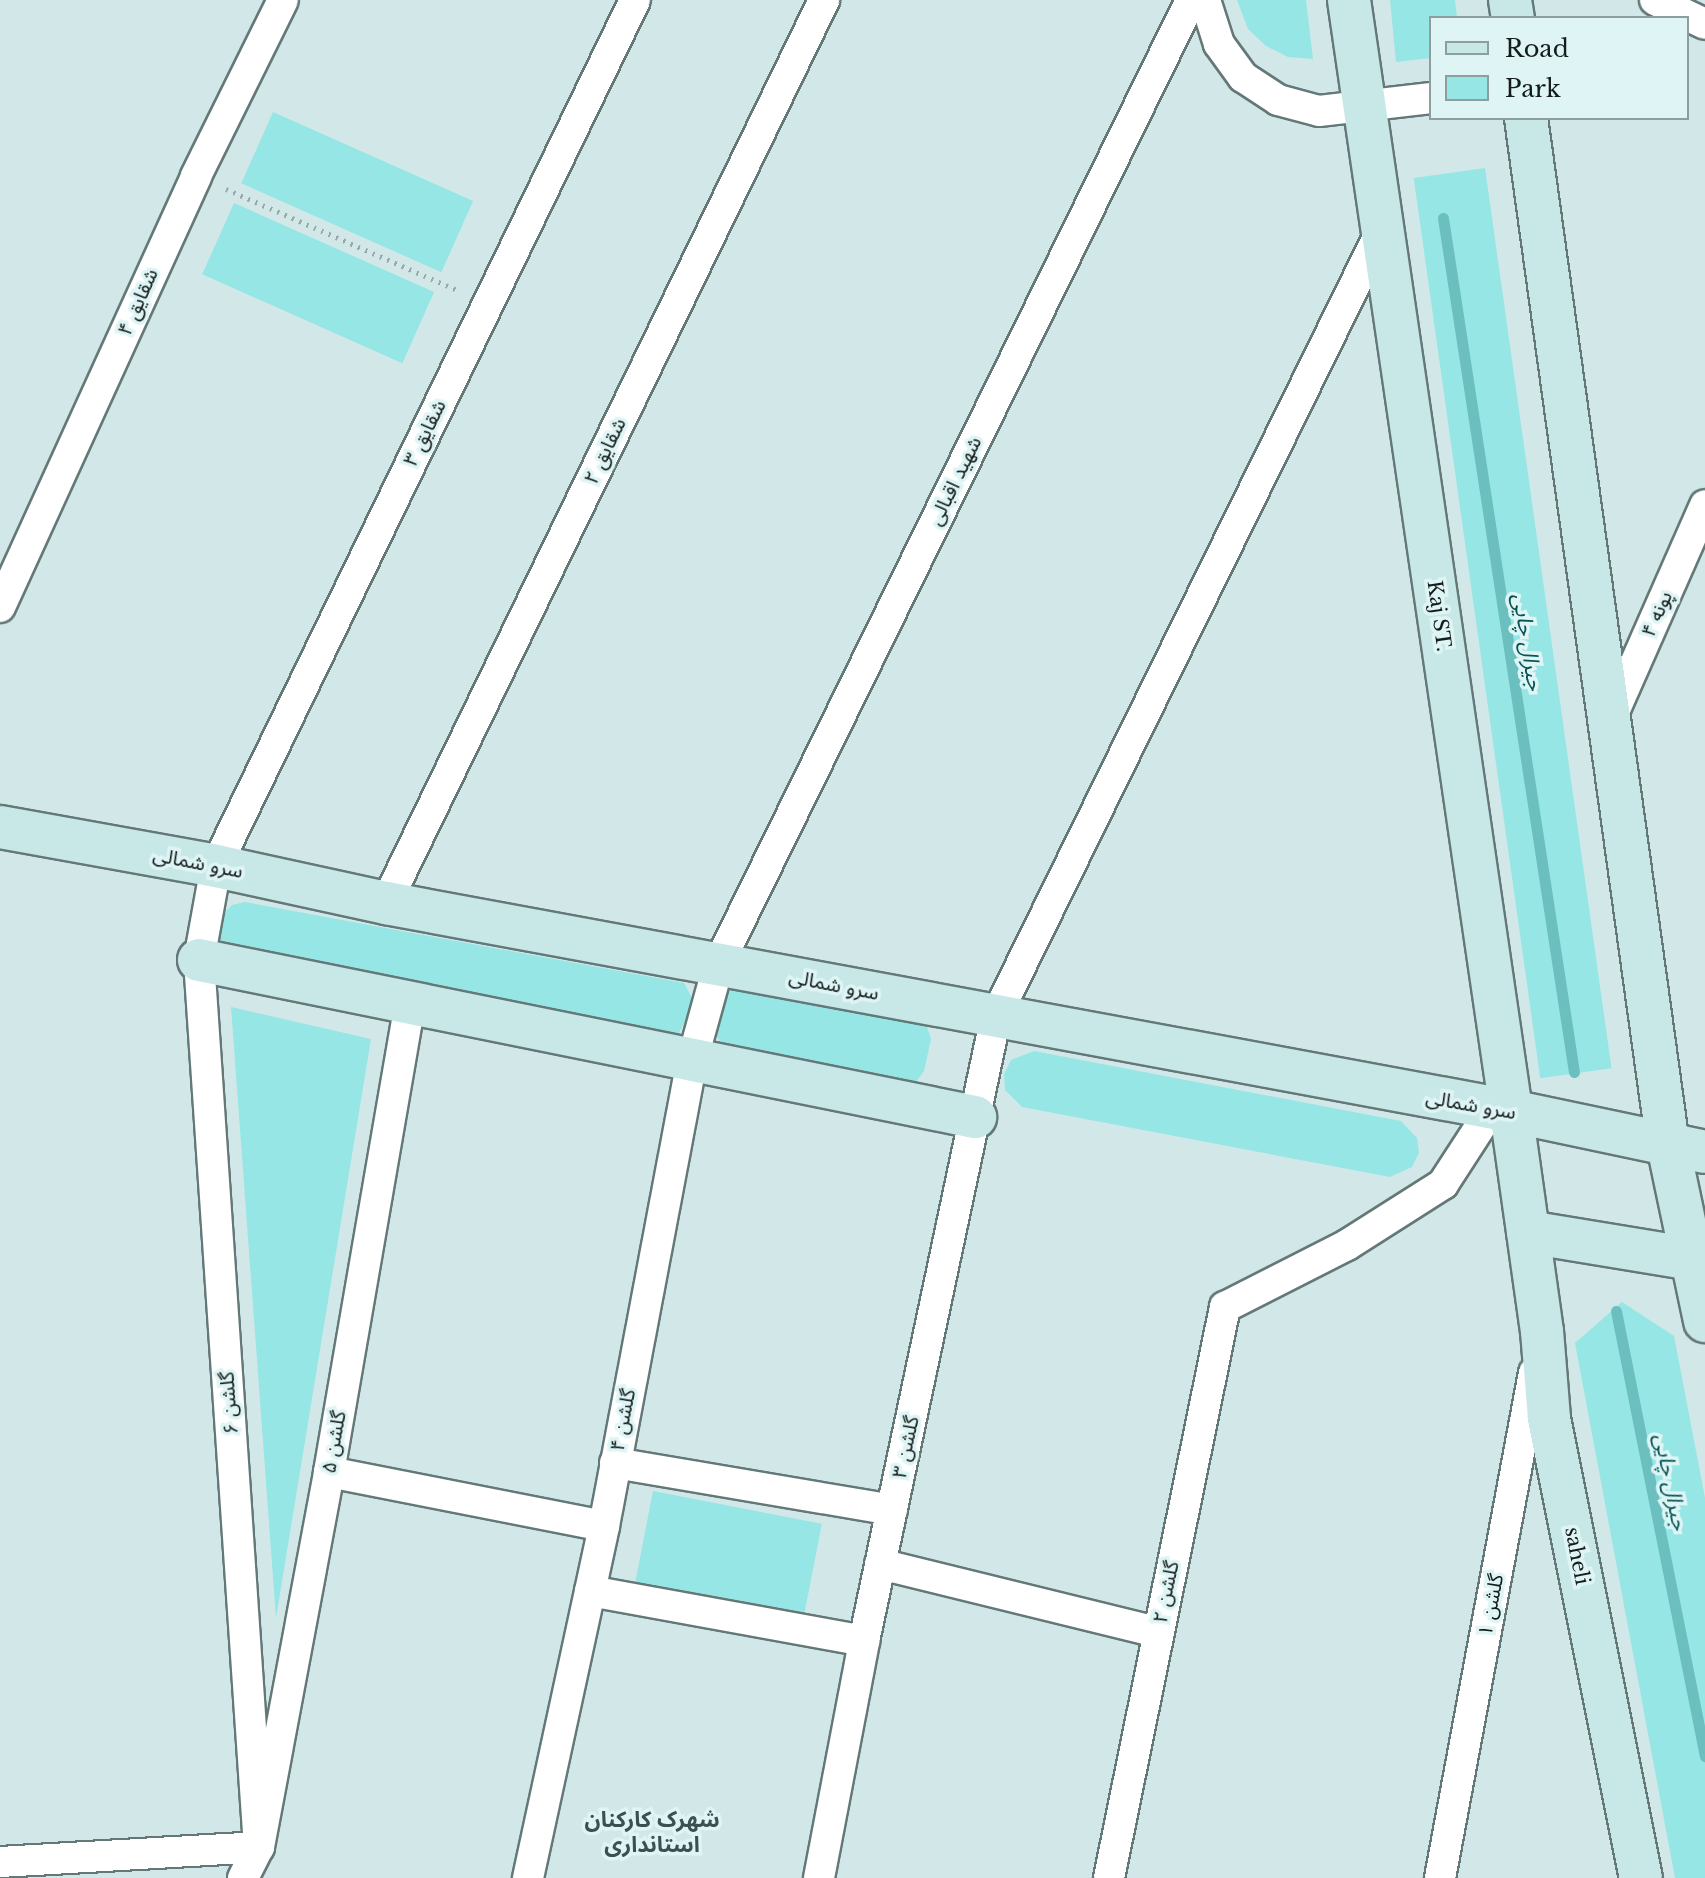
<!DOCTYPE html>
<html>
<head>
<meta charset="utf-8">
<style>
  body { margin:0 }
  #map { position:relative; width:1705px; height:1878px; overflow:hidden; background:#d2e8e8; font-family:"Libre Baskerville","Noto Sans Arabic",serif }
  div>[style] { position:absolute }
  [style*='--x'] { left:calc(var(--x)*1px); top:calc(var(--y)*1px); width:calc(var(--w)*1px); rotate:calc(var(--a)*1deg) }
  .green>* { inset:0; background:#95e6e5; transform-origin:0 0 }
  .stream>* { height:11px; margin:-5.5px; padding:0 5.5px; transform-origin:5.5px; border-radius:5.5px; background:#6cbfbf }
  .path>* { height:5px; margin-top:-2.5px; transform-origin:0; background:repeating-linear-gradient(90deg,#97a9a9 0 2px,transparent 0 8px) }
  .roads { filter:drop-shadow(2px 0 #647878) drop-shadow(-2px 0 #647878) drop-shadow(0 2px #647878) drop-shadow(0 -2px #647878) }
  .street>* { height:30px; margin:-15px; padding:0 15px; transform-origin:15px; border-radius:15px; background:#fff }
  .secondary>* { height:42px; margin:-21px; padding:0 21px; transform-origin:21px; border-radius:21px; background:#c8e8e8 }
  span { translate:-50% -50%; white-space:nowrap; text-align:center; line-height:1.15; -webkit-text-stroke:7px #dff5f5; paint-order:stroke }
  .street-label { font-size:20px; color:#141c1c }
  .water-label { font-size:22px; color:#075455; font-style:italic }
  .neighbourhood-label { font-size:22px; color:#3d5050; font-weight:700 }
  .legend { position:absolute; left:1429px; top:16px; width:260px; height:104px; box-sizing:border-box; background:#dff5f5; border:2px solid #8e9e9e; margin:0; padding:10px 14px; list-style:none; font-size:24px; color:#141c1c }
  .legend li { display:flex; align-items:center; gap:16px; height:40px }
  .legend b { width:40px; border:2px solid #8e9e9e }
</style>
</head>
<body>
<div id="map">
  <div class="green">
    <div style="clip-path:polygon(1237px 0,1306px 0,1313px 59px,1288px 57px,1266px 46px,1248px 29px)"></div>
    <div style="clip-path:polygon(1390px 0,1455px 0,1457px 18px,1431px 18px,1431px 58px,1396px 62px)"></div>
    <div style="left:273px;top:112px;width:219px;height:78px;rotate:24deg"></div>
    <div style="left:1485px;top:168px;width:909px;height:72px;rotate:82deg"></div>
    <div style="left:234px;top:203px;width:219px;height:78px;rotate:24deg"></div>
    <div style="clip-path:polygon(245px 902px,684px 983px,691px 996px,691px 1009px,677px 1037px,223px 948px,217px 934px,218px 919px,232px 905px)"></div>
    <div style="clip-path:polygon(731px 988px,926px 1024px,931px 1039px,924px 1071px,913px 1086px,723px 1047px,716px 1035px,716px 1016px)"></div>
    <div style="clip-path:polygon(231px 1007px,371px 1039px,276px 1618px)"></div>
    <div style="clip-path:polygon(1034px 1051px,1401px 1121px,1417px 1138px,1419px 1153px,1412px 1167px,1390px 1177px,1022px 1107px,1005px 1090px,1004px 1074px,1011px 1060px)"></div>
    <div style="clip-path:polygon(1622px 1302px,1674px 1336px,1705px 1498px,1705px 1878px,1675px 1878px,1575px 1343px)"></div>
    <div style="left:653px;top:1491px;width:172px;height:96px;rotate:11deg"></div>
  </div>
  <div class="stream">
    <div style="--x:1443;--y:218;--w:864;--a:81.28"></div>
    <div style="--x:1616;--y:1311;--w:454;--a:78.7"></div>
  </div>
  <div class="path">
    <div style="--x:226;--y:189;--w:254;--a:23.6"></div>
  </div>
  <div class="roads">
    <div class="street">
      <div style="--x:1205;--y:0;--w:46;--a:72.3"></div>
      <div style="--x:1219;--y:44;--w:41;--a:54"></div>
      <div style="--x:1243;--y:77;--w:42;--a:33.3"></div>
      <div style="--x:1278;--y:100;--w:42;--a:15"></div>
      <div style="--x:1319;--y:111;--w:113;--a:-6.6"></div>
      <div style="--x:1655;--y:0;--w:55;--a:25.6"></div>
      <div style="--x:0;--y:607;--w:473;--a:-65.5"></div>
      <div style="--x:196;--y:176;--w:196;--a:-63.7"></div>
      <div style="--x:1609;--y:723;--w:238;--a:-66.2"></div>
      <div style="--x:386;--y:903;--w:1004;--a:-64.12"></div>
      <div style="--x:615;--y:1463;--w:281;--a:9.6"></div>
      <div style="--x:329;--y:1472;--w:280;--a:11.1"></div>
      <div style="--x:880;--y:1564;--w:285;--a:13.8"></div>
      <div style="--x:590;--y:1591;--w:279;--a:10.3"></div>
      <div style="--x:0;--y:1862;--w:259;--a:-3.3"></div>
      <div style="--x:259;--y:1847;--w:889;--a:-93.87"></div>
      <div style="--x:199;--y:960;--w:96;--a:-79.7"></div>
      <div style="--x:216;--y:866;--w:962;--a:-64.18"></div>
      <div style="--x:243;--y:1878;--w:35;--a:-63"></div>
      <div style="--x:259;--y:1847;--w:381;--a:-79.4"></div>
      <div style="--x:329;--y:1472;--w:477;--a:-80.2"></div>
      <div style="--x:528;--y:1878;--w:360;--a:-77.8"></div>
      <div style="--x:604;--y:1526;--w:473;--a:-79.3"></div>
      <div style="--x:692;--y:1061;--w:102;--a:-74.6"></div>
      <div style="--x:719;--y:963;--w:1072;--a:-63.89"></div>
      <div style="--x:819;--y:1878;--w:241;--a:-79.2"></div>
      <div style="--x:864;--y:1641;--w:639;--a:-78.07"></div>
      <div style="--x:996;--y:1016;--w:877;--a:-63.87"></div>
      <div style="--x:1109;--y:1878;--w:583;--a:-78.52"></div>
      <div style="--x:1225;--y:1307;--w:137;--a:-26.9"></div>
      <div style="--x:1347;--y:1245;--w:114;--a:-32.4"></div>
      <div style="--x:1443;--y:1184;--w:88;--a:-57"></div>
      <div style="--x:1440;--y:1878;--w:514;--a:-79.46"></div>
    </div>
    <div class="secondary">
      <div style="--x:1349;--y:0;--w:1123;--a:81.7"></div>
      <div style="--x:1511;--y:1111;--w:222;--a:82"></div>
      <div style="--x:1542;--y:1331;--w:87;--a:85.4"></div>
      <div style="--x:1549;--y:1418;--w:469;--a:78.7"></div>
      <div style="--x:1510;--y:0;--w:18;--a:81"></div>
      <div style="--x:1526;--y:118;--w:1037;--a:82.13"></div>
      <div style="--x:1668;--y:1145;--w:180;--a:78.1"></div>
      <div style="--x:0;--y:827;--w:219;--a:10.2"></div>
      <div style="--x:216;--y:866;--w:174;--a:12.3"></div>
      <div style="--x:386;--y:903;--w:1144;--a:10.48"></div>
      <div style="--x:1511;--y:1111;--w:198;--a:11.9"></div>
      <div style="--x:199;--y:960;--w:792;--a:11.44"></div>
      <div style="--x:1528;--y:1232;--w:179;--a:9.3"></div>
    </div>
  </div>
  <div class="street-label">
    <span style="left:138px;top:302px;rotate:-66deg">شقایق ۴</span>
    <span style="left:425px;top:433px;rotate:-64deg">شقایق ۳</span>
    <span style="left:605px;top:451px;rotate:-64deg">شقایق ۲</span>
    <span style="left:955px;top:481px;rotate:-64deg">شهید اقبالی</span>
    <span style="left:1657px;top:614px;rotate:-66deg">پونه ۴</span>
    <span style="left:1439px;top:616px;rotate:82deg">Kaj ST.</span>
    <span style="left:198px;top:863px;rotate:11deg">سرو شمالی</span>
    <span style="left:834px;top:985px;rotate:11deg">سرو شمالی</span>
    <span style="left:1471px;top:1105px;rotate:10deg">سرو شمالی</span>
    <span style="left:229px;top:1403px;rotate:-94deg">گلشن ۶</span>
    <span style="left:623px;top:1420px;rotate:-79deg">گلشن ۴</span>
    <span style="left:334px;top:1442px;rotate:-80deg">گلشن ۵</span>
    <span style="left:906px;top:1447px;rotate:-78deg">گلشن ۳</span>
    <span style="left:1577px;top:1556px;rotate:79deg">saheli</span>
    <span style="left:1166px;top:1592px;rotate:-78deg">گلشن ۲</span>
    <span style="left:1491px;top:1605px;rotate:-79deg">گلشن ۱</span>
  </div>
  <div class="water-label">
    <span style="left:1528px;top:642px;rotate:81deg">جیرال چایی</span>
    <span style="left:1671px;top:1482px;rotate:79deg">جیرال چایی</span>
  </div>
  <div class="neighbourhood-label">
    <span style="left:652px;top:1832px">شهرک کارکنان<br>استانداری</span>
  </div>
  <ul class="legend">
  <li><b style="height:10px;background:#c8e8e8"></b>Road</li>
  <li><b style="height:22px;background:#95e6e5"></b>Park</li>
  </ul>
</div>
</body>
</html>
